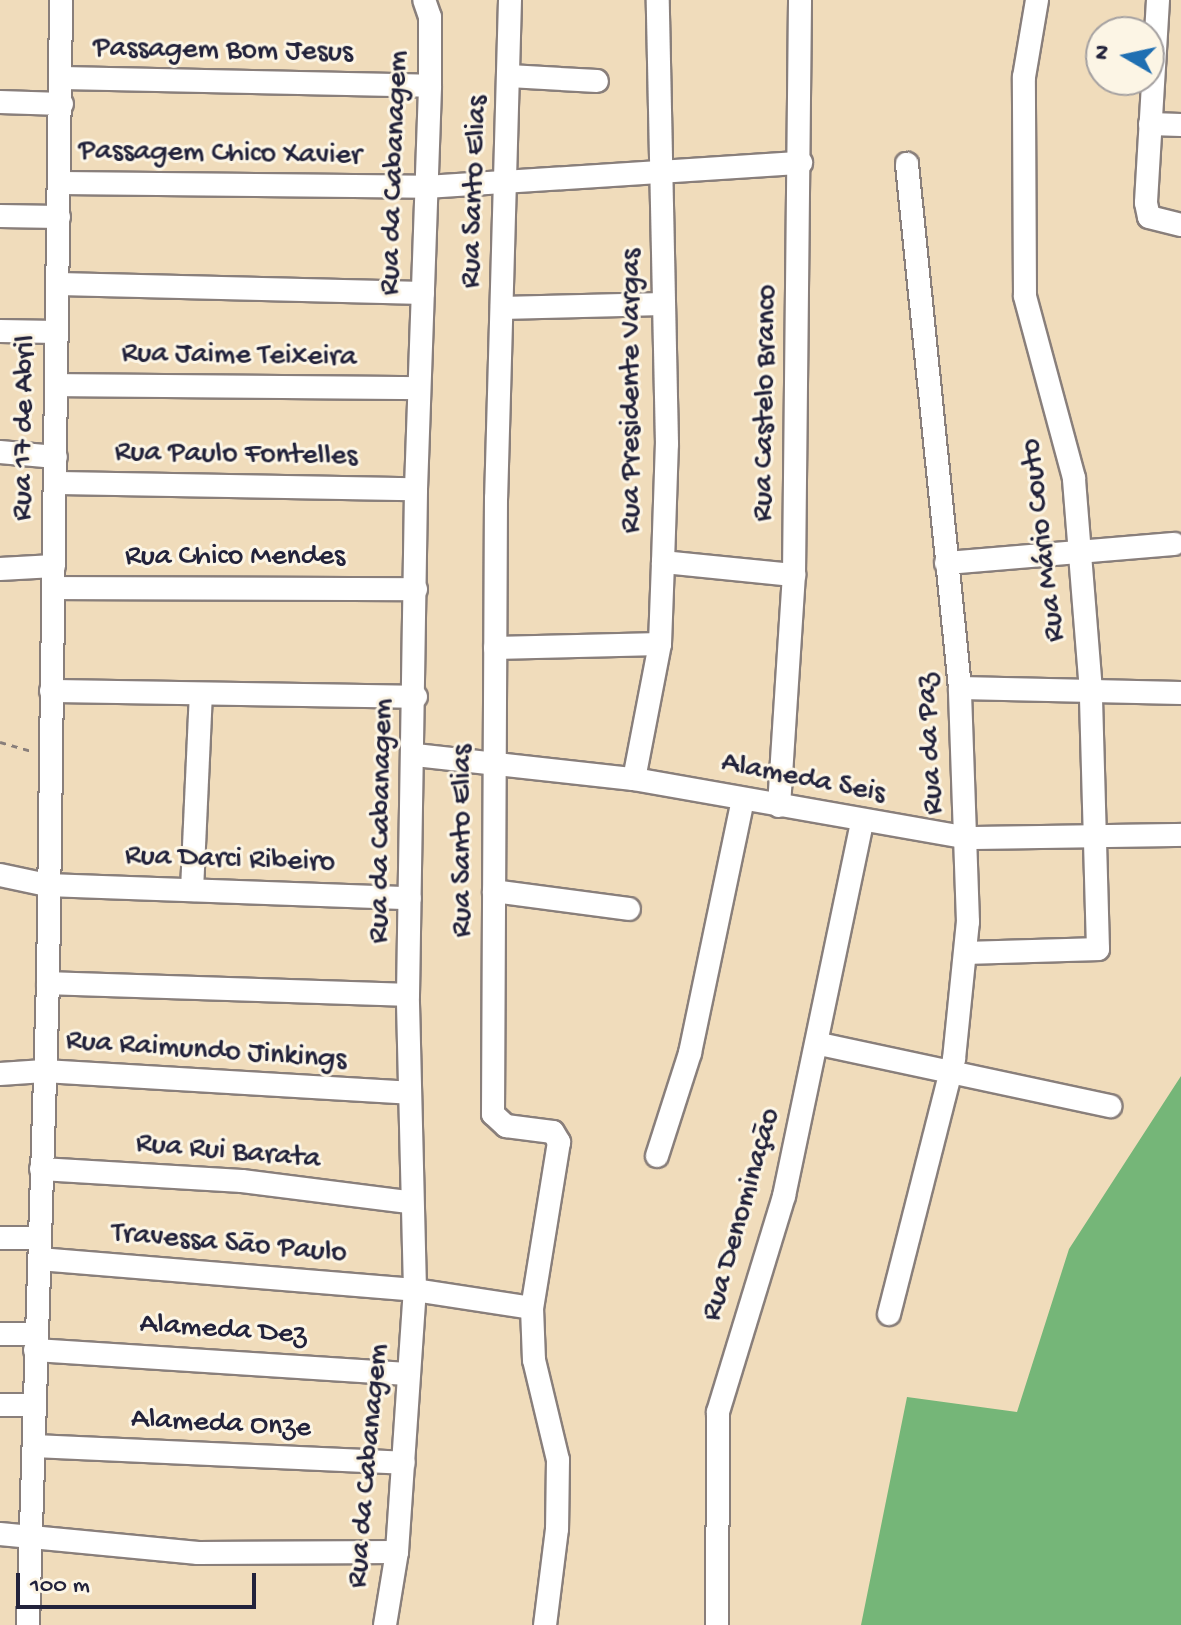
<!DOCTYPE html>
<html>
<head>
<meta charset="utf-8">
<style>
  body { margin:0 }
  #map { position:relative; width:1181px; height:1625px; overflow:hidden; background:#f0dcbb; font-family:"Gochi Hand",sans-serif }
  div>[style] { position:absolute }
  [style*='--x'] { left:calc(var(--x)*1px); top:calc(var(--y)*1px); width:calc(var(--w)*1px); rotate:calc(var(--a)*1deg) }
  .forest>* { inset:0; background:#75b678 }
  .path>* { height:3px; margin-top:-1.5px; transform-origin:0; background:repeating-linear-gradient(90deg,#897f7b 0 6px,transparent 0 12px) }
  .roads { filter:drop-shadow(2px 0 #897f7b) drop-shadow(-2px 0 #897f7b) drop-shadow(0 2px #897f7b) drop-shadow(0 -2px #897f7b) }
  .minor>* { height:22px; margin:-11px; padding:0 11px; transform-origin:11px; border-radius:11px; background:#fff }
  span { translate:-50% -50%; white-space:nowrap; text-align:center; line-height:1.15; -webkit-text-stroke:6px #fcf5e5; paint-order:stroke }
  .street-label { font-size:30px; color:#22223b }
  .north { position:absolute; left:1085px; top:16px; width:80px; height:80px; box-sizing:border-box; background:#fcf5e5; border:2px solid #a5a1a1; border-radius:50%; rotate:279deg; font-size:22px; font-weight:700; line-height:32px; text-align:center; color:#22223b }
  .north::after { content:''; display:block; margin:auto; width:28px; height:36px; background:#1f6fb2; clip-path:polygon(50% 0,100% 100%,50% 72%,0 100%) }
  .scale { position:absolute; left:16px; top:1573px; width:240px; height:36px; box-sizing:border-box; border:4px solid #22223b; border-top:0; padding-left:10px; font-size:24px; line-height:28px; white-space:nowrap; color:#22223b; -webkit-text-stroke:6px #fcf5e5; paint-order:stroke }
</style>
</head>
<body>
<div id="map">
  <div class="forest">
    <div style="clip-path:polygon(1181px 1076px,1181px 1625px,861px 1625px,907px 1397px,1017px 1412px,1069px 1249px)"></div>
  </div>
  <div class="path">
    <div style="--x:0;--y:742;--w:35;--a:16"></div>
  </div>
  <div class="roads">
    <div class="minor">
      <div style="--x:510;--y:0;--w:498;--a:91.6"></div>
      <div style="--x:496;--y:498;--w:616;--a:90.28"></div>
      <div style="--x:493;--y:1114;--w:18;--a:43"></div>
      <div style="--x:506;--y:1126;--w:47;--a:7.3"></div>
      <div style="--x:553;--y:1132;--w:12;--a:59"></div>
      <div style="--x:559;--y:1142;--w:168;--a:99.2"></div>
      <div style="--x:532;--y:1308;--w:52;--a:87.8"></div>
      <div style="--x:534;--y:1360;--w:103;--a:76.5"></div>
      <div style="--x:558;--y:1460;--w:69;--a:90.8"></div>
      <div style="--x:557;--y:1529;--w:97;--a:97.1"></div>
      <div style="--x:1158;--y:0;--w:203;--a:93.4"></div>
      <div style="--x:1146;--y:203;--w:14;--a:78"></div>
      <div style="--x:1149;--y:217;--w:33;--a:14"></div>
      <div style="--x:509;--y:76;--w:88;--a:3.3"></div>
      <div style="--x:62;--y:78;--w:368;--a:1.2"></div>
      <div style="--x:0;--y:102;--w:62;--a:1.8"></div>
      <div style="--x:1150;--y:124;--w:31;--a:2"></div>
      <div style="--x:61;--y:183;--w:365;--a:0.6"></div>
      <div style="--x:426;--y:187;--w:376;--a:-3.7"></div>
      <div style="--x:0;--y:216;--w:59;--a:1"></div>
      <div style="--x:60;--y:284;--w:363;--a:1.4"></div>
      <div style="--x:502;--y:308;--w:161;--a:-1.4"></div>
      <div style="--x:0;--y:331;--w:57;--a:1"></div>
      <div style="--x:57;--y:385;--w:362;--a:0.5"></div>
      <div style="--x:0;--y:452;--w:56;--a:5.1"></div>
      <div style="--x:56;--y:483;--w:360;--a:1"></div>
      <div style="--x:663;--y:562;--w:132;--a:5.7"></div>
      <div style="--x:946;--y:563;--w:229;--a:-4.8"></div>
      <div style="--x:0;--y:569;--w:54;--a:-3.2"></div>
      <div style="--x:54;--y:588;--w:362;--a:0.2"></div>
      <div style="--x:495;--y:648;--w:165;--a:-1.4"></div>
      <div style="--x:960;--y:688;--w:221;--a:1.3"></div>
      <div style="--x:51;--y:691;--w:365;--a:0.9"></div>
      <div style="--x:415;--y:755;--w:220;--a:6.3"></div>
      <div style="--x:634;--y:779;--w:339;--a:10"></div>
      <div style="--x:968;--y:838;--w:213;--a:-0.8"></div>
      <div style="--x:634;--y:779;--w:137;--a:-79.1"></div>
      <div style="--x:660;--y:644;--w:82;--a:-87.9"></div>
      <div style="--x:663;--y:562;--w:118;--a:-88.1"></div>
      <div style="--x:667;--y:444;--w:444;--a:-91.2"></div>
      <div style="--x:779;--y:806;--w:231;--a:-86.3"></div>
      <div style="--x:794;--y:575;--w:575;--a:-89.4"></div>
      <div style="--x:0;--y:875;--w:48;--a:12"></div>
      <div style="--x:47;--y:885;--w:363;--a:2.1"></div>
      <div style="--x:192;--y:890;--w:195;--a:-87.4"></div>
      <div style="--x:494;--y:891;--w:136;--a:7.6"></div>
      <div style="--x:967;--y:953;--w:131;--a:-1.7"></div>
      <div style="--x:1098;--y:949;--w:258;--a:-91.6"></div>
      <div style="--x:1091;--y:691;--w:214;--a:-94.6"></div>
      <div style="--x:1074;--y:478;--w:188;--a:-105.1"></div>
      <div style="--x:1025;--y:296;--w:219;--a:-90.3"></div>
      <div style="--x:1024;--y:77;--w:78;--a:-80.4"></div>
      <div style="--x:48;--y:983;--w:360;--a:1.9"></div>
      <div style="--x:820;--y:1044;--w:297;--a:12.1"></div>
      <div style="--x:0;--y:1074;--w:44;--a:-3.9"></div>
      <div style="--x:44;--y:1071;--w:366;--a:3.4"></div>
      <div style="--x:657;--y:1156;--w:108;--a:-72.2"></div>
      <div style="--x:690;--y:1053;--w:259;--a:-78.2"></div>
      <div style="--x:41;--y:1169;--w:201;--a:3.4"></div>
      <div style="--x:242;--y:1181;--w:168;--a:7.2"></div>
      <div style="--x:0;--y:1238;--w:40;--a:0"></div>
      <div style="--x:39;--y:1259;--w:377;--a:4.7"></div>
      <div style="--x:415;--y:1290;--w:118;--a:8.7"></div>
      <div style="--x:889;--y:1314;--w:263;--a:-75.7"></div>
      <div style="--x:954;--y:1059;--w:138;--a:-84.2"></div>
      <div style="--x:968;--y:922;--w:234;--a:-92"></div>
      <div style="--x:960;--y:688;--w:527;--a:-95.78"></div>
      <div style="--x:0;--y:1334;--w:36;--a:0"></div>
      <div style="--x:35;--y:1350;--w:373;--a:3.7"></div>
      <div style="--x:0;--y:1405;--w:35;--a:0"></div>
      <div style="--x:34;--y:1446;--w:370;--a:2.6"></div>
      <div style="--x:0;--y:1534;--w:199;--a:5.5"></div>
      <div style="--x:198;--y:1553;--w:199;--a:-0.3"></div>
      <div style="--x:28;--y:1625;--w:642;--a:-88.22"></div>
      <div style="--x:48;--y:983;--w:983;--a:-89.24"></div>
      <div style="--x:385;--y:1625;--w:74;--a:-80.7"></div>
      <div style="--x:397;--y:1552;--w:263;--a:-86.1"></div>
      <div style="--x:415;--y:1290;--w:295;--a:-91.4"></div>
      <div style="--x:408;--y:995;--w:506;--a:-89.09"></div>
      <div style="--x:416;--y:489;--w:403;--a:-88"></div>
      <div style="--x:430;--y:86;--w:69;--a:-90"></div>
      <div style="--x:430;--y:17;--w:18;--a:-109"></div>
      <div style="--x:717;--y:1625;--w:213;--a:-89.7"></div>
      <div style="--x:718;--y:1412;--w:226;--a:-73"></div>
      <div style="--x:784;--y:1196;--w:381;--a:-78.2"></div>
    </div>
  </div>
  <div class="street-label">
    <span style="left:223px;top:52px;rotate:1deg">Passagem Bom Jesus</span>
    <span style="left:220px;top:155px;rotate:1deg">Passagem Chico Xavier</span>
    <span style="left:396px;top:173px;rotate:-88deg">Rua da Cabanagem</span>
    <span style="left:476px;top:192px;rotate:-88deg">Rua Santo Elias</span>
    <span style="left:239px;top:357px;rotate:1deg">Rua Jaime Teixeira</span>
    <span style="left:633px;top:391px;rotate:-90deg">Rua Presidente Vargas</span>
    <span style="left:767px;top:403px;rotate:-89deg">Rua Castelo Branco</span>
    <span style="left:26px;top:428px;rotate:-89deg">Rua 17 de Abril</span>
    <span style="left:236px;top:456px;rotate:1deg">Rua Paulo Fontelles</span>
    <span style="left:1045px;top:540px;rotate:-97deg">Rua Mário Couto</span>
    <span style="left:235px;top:558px">Rua Chico Mendes</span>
    <span style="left:932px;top:744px;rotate:-93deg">Rua da Paz</span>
    <span style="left:803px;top:780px;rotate:11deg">Alameda Seis</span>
    <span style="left:383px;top:821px;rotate:-89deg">Rua da Cabanagem</span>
    <span style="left:464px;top:841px;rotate:-90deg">Rua Santo Elias</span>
    <span style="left:230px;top:861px;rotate:2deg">Rua Darci Ribeiro</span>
    <span style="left:206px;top:1052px;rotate:4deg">Rua Raimundo Jinkings</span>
    <span style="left:228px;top:1153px;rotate:5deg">Rua Rui Barata</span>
    <span style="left:743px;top:1215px;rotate:-74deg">Rua Denominação</span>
    <span style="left:229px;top:1245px;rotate:5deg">Travessa São Paulo</span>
    <span style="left:223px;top:1331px;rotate:4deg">Alameda Dez</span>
    <span style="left:221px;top:1425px;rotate:3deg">Alameda Onze</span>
    <span style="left:370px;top:1466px;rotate:-85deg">Rua da Cabanagem</span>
  </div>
  <div class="north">N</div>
  <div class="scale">100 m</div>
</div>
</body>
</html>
